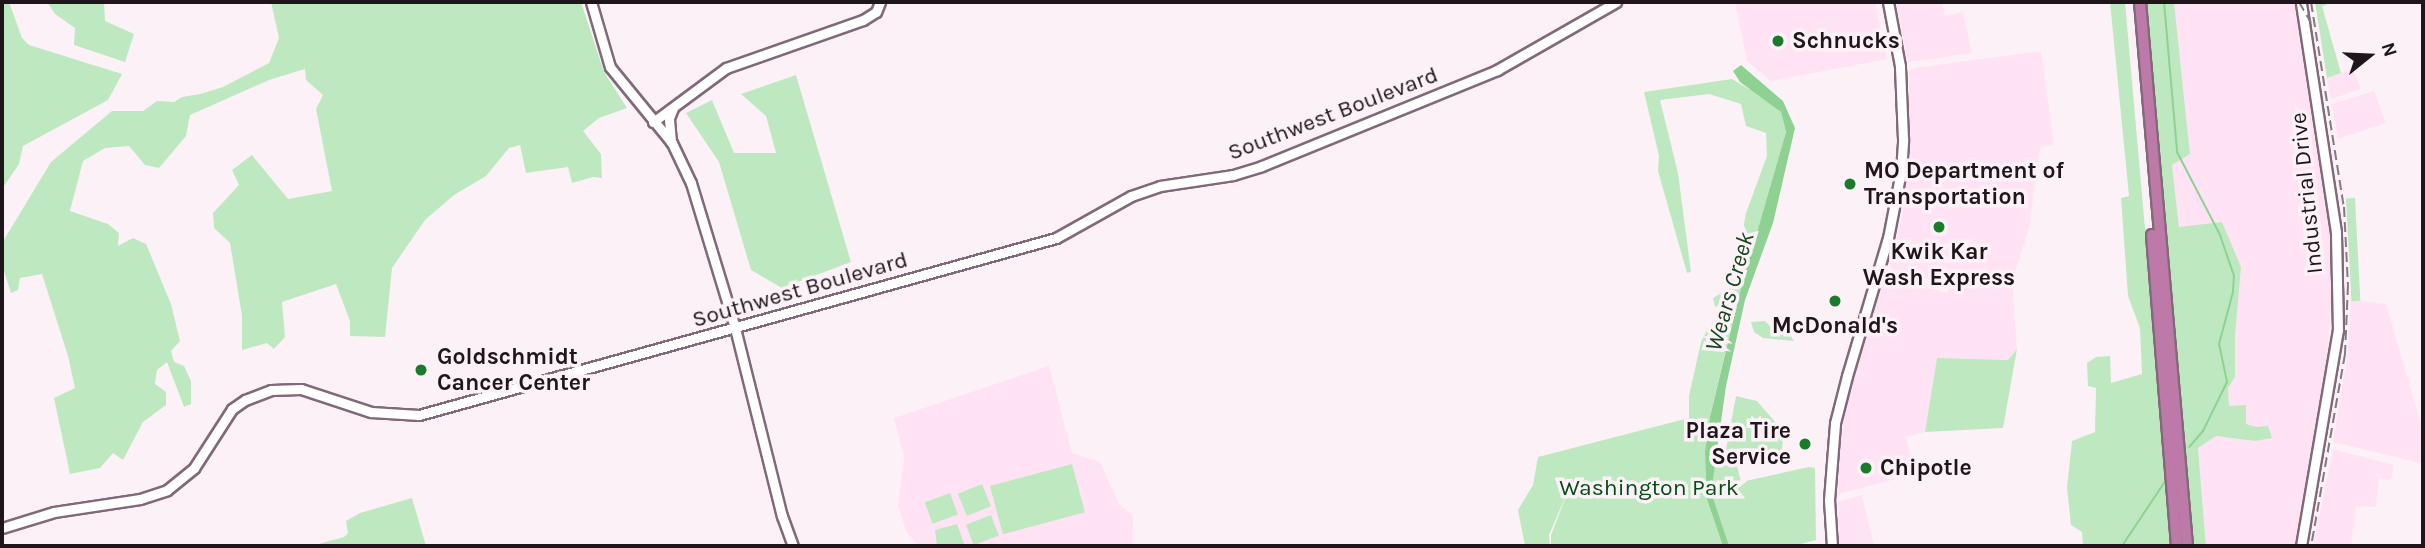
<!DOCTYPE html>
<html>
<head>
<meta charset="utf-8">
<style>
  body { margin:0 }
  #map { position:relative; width:2425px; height:548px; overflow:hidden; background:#fdf1f8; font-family:Karla,sans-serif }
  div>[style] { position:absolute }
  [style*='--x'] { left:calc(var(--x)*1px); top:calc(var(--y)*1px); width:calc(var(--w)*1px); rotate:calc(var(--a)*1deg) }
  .built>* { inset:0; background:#ffe2f4 }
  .green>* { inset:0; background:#bee9c0; transform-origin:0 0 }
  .water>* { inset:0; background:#8ed192 }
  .stream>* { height:2px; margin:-1px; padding:0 1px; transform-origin:1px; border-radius:1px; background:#8ed192 }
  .roads { filter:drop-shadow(2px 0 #826979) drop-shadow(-2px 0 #826979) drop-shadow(0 2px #826979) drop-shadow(0 -2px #826979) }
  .secondary>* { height:9px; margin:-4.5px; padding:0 4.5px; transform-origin:4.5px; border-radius:4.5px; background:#fff }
  .highway>* { height:10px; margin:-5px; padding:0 5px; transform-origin:5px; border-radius:5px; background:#bd79a7 }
  .rail>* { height:2px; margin-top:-1px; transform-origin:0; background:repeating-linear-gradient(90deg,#847a80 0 10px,transparent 0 15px) }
  .dots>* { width:19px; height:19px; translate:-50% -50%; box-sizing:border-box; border:4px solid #fdf1f8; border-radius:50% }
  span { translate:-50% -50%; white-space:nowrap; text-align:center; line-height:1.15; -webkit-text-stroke:7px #fdf1f8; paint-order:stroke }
  .poi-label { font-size:23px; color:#1f161c; font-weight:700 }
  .left { translate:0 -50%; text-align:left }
  .right { translate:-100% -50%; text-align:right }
  .street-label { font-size:23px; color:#1f161c }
  .park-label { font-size:23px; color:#014e14 }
  .water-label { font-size:24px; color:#17451d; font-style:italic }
  .frame { position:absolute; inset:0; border:4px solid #1f161c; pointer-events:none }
  .north { position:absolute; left:2334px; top:21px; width:70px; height:70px; -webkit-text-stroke:5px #fdf1f8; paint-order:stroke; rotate:72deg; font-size:19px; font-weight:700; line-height:28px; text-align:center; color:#1f161c }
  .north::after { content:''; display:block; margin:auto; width:24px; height:32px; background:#1f161c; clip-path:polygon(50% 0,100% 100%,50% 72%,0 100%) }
</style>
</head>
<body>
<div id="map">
  <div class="built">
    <div style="clip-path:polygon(1735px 2px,1875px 2px,1887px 59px,1771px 81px,1747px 61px)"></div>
    <div style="clip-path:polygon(1896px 2px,1942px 2px,1945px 16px,1963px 12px,1972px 53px,1908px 62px)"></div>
    <div style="clip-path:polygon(2174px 2px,2297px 2px,2334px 242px,2330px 324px,2317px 446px,2298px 546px,2206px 546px,2198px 448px,2216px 436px,2255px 441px,2257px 427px,2246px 424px,2229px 406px,2228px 388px,2235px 377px,2235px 336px,2179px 227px,2172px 165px,2190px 154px)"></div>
    <div style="clip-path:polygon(2041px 51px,2054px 145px,2040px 147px,2029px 228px,2012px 281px,2017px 349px,2008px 360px,1937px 358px,1925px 432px,1906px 437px,1915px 474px,1838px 494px,1838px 463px,1846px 406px,1884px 279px,1888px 276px,1947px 293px,1949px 285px,1892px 269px,1889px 265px,1903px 213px,1909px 165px,1909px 71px,1914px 68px)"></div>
    <div style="clip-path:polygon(2353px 69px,2361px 89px,2331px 99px,2327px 78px)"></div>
    <div style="clip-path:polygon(2374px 91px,2386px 123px,2338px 139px,2332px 104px)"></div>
    <div style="clip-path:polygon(2351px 300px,2386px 304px,2423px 431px,2423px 461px,2420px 463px,2333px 442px,2348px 351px)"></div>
    <div style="clip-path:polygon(1049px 366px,1072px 453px,1100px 462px,1119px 504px,1133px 516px,1133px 546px,918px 546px,906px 531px,898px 505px,904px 457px,894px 418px)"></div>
    <div style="clip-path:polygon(2333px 449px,2394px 465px,2391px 480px,2379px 478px,2376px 507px,2356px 506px,2351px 546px,2313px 546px)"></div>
    <div style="clip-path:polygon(1862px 495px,1874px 546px,1839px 546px,1838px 502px)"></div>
  </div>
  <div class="green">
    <div style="clip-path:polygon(2px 2px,9px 2px,22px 38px,29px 45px,122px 74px,108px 100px,23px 146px,19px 164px,2px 189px)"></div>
    <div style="clip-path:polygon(47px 2px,104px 2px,105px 21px,134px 34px,125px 62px,74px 45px,75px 28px,55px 14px)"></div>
    <div style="clip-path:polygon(271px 2px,581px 2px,604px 72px,627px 108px,599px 118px,583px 131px,601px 154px,602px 178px,593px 177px,572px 183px,568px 167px,526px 173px,520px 145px,509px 148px,486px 176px,454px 195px,425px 220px,392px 268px,385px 337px,350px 336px,350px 321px,336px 284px,282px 302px,285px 337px,274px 349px,267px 343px,242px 350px,242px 316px,230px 243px,214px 228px,213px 213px,239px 185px,232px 170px,252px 155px,288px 199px,332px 191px,316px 109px,323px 95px,306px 80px,305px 69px,269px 80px,190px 115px,186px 136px,159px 168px,145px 165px,129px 146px,105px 148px,83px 161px,70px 211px,108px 224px,119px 233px,118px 246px,133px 238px,146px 244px,171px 304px,180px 341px,171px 351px,174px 362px,184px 366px,191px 381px,191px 404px,184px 407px,167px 362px,157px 370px,155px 384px,166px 392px,166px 405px,143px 422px,123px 460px,113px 453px,100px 468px,70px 474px,54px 398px,75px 388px,68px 356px,42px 274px,20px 278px,18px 290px,11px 293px,2px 265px,2px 243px,51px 162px,112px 111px,143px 111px,157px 101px,174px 102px,182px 97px,200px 94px,223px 87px,269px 63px,279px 38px)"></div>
    <div style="clip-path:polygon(2110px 2px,2125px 2px,2173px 546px,2083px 546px,2082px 532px,2071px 525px,2067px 487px,2072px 441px,2095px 432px,2096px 388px,2088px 386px,2087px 363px,2096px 357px,2110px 356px,2111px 383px,2142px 374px,2140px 328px,2128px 296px,2121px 198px,2129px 196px)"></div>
    <div style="clip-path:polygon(2145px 2px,2174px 2px,2190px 154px,2172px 165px,2179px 227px,2222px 222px,2241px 267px,2235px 336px,2235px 377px,2228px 388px,2229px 406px,2246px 405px,2246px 424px,2257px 427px,2268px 426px,2272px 438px,2255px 441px,2216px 436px,2198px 448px,2206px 546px,2192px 546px)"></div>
    <div style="clip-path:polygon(2315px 2px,2334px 2px,2322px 6px,2341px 73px,2327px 78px)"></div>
    <div style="clip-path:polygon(796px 75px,851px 262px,782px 288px,751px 270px,719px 162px,686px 113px,712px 100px,734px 153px,776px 153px,766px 116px,741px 94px)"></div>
    <div style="clip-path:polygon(1732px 79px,1768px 100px,1781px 112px,1786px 132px,1739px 296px,1715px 307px,1713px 298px,1732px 287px,1746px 213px,1767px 156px,1766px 133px,1746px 126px,1741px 104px,1709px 94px,1660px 100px,1678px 173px,1691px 272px,1687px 273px,1658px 171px,1659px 156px,1644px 92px)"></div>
    <div style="left:2355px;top:198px;width:103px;height:9px;rotate:87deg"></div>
    <div style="clip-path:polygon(1736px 307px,1710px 417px,1705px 451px,1707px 469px,1736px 461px,1741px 482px,1809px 467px,1815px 468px,1816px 540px,1793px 546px,1551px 546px,1551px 535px,1570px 486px,1549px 535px,1550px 546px,1525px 546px,1518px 510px,1533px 485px,1538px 457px,1689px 418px,1689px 396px,1701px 342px,1709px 326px)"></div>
    <div style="clip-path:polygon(1765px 321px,1771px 327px,1789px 333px,1794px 341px,1763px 338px,1754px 332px,1751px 322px)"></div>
    <div style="clip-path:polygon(2017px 349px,2003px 428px,1925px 432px,1937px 358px,2008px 360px)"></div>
    <div style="clip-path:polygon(1736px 396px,1757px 401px,1784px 432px,1780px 465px,1725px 455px)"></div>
    <div style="left:1072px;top:464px;width:50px;height:85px;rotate:75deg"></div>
    <div style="left:982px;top:484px;width:24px;height:26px;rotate:68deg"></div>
    <div style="left:950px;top:493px;width:23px;height:27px;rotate:70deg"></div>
    <div style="clip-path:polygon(412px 498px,426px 546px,311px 546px,344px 537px,348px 533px,346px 521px,360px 513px)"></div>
    <div style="left:991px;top:515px;width:22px;height:27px;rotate:69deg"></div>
    <div style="clip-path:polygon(957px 524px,965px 546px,937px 546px,935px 530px)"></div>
  </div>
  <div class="water">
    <div style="clip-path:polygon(1741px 65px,1783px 101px,1795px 128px,1773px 223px,1745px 300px,1726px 386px,1713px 479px,1713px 498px,1729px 546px,1723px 546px,1707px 499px,1705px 451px,1710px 417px,1741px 288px,1786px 132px,1781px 112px,1740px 82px,1733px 71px)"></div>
  </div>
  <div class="stream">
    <div style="--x:2164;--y:2;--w:151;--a:85"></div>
    <div style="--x:2177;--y:152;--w:93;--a:62.6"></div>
    <div style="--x:2220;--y:235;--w:43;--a:71.1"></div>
    <div style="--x:2234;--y:276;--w:16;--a:94"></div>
    <div style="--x:2233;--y:292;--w:54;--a:105.1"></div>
    <div style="--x:2219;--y:344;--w:39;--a:78"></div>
    <div style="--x:2227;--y:382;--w:55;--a:116.1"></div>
    <div style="--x:2203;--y:431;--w:21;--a:131"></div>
    <div style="--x:2122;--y:546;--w:76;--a:-56.3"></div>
  </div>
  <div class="roads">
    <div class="secondary">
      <div style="--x:591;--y:2;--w:68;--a:73.7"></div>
      <div style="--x:610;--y:67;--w:98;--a:50.8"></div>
      <div style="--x:672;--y:143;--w:44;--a:64.6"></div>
      <div style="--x:691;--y:183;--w:152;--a:73.1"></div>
      <div style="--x:735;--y:328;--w:194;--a:76"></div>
      <div style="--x:782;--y:516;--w:32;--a:70"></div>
      <div style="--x:653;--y:122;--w:91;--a:-36.5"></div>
      <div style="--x:726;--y:68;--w:145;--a:-19.3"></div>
      <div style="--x:863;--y:20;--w:15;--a:-32"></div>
      <div style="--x:876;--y:12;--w:11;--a:-68"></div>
      <div style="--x:671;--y:142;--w:24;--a:-95"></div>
      <div style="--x:669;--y:118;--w:11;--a:-68"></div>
      <div style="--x:2;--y:528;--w:54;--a:-17.1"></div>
      <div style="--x:54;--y:512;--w:87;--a:-8.6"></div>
      <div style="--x:140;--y:499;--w:28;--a:-18"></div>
      <div style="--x:167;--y:490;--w:35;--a:-39"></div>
      <div style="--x:194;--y:468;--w:70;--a:-57.2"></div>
      <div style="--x:232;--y:409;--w:16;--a:-35"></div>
      <div style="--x:245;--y:400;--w:28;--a:-21"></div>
      <div style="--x:271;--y:390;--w:30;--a:-2"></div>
      <div style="--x:301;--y:389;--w:74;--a:18.2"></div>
      <div style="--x:371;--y:412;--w:48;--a:3.6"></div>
      <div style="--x:419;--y:415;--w:661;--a:-15.53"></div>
      <div style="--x:1056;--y:238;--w:86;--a:-29.2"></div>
      <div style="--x:1131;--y:196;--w:31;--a:-19"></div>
      <div style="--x:1160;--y:186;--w:74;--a:-8.6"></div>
      <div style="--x:1233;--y:175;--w:30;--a:-17"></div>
      <div style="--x:1262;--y:166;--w:254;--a:-22.2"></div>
      <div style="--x:1497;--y:70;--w:137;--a:-29.7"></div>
      <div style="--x:1832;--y:546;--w:46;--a:-93.7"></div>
      <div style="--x:1829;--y:500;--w:77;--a:-85.5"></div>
      <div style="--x:1835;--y:423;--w:49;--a:-75.7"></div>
      <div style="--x:1847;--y:376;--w:144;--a:-73.5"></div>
      <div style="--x:1888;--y:238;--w:68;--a:-79"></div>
      <div style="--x:1901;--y:171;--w:32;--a:-86"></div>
      <div style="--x:1903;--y:139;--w:73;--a:-92.4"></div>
      <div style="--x:1900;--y:66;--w:65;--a:-100.6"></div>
      <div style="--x:2301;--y:546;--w:219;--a:-80.3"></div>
      <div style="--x:2338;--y:330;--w:98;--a:-91.2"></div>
      <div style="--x:2336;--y:232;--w:233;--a:-98.7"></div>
    </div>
    <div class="highway">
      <div style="--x:2140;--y:2;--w:546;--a:85.06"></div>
      <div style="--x:2152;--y:235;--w:312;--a:85.4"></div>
    </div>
  </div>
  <div class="rail">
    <div style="--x:2299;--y:2;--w:24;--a:60"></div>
    <div style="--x:2311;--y:2;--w:208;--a:80.9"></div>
    <div style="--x:2344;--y:207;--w:78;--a:87.1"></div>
    <div style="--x:2348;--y:285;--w:69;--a:92.5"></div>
    <div style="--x:2345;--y:354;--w:195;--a:100"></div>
  </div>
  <div class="dots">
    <div style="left:1778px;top:41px;background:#1a7b2d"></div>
    <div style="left:1850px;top:184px;background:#1a7b2d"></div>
    <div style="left:1939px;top:227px;background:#1a7b2d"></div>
    <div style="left:1835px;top:301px;background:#1a7b2d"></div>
    <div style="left:421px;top:370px;background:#1a7b2d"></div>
    <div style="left:1805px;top:444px;background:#1a7b2d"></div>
    <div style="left:1866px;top:468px;background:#1a7b2d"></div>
  </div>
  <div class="poi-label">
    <span class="left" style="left:1792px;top:41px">Schnucks</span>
    <span class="left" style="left:1864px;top:184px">MO Department of<br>Transportation</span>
    <span style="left:1939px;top:265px">Kwik Kar<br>Wash Express</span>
    <span style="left:1835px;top:326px">McDonald's</span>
    <span class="left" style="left:437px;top:370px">Goldschmidt<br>Cancer Center</span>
    <span class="right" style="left:1791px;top:444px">Plaza Tire<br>Service</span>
    <span class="left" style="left:1880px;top:468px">Chipotle</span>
  </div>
  <div class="street-label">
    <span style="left:1333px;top:114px;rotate:-21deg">Southwest Boulevard</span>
    <span style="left:2307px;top:193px;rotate:-96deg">Industrial Drive</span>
    <span style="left:800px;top:290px;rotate:-16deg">Southwest Boulevard</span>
  </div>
  <div class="park-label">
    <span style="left:1649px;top:488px">Washington Park</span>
  </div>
  <div class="water-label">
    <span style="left:1730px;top:292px;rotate:-74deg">Wears Creek</span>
  </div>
  <div class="frame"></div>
  <div class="north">N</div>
</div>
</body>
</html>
